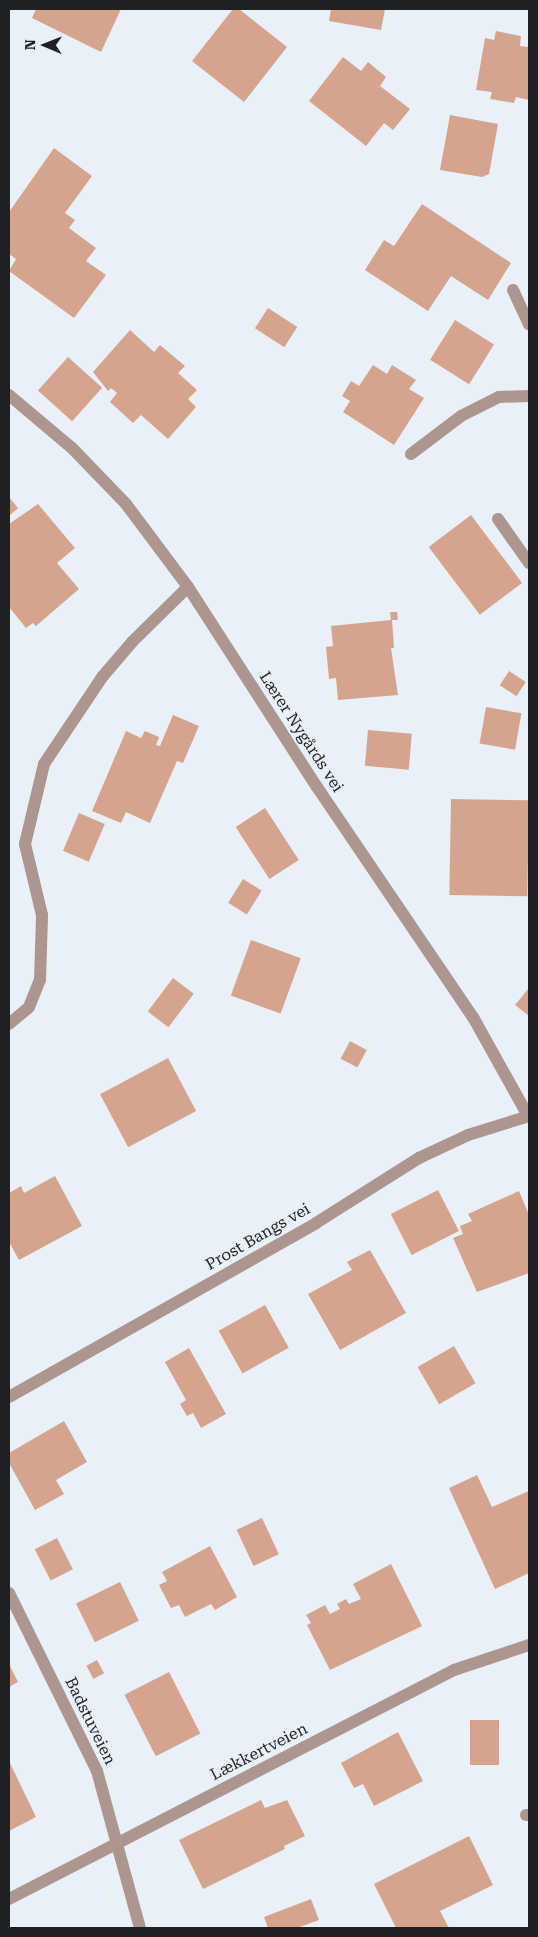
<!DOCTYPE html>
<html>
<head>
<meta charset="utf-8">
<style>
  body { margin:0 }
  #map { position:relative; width:538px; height:1937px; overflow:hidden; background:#eaf0f8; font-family:"Roboto Serif",serif }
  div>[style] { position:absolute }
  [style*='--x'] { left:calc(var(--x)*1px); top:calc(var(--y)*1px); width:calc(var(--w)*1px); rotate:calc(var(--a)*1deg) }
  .building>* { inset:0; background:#d5a48f; transform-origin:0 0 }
  .minor>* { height:12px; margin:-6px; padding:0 6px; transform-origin:6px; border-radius:6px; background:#ad9590 }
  span { translate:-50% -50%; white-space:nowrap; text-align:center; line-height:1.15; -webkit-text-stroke:4px #eaf0f8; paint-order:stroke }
  .street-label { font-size:16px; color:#1e2023 }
  .frame { position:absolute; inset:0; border:10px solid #1e2023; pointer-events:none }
  .north { position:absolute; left:20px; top:20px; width:50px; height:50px; -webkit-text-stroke:4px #eaf0f8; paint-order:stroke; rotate:271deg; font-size:14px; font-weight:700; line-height:20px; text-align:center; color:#1e2023 }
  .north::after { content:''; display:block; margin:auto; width:18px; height:22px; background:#1e2023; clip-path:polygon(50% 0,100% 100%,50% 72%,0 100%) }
</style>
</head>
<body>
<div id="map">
  <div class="building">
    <div style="clip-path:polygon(36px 9px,121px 9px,101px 52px,32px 18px)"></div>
    <div style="clip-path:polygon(233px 9px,239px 9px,287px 47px,244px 102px,192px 61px)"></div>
    <div style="clip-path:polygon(331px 9px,385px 9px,381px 30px,329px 21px)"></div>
    <div style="clip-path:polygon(496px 31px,521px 36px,520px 46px,529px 47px,529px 100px,516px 97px,514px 103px,490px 99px,492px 92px,476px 90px,485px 38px,494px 40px)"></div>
    <div style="clip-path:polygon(343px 57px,361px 71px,368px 62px,386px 77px,380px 86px,410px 109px,393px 130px,384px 123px,366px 146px,309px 101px)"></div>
    <div style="clip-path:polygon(450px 115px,498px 124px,489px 174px,482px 177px,440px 170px)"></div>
    <div style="clip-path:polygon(54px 148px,92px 176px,65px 213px,75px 220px,69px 228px,96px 248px,86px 261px,106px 275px,74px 318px,9px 271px,16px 259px,9px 254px,9px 212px)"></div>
    <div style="clip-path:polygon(422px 204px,511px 263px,488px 300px,451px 276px,428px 311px,365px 270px,384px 240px,394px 246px)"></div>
    <div style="left:268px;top:308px;width:35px;height:24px;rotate:33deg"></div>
    <div style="left:455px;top:320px;width:46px;height:47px;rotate:32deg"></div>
    <div style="clip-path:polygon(130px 330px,154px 352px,160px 345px,185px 366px,178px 373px,197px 390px,188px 399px,196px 407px,168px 439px,141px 415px,133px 423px,110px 402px,117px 393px,111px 388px,108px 391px,93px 372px)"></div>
    <div style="left:68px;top:357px;width:46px;height:45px;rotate:42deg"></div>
    <div style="clip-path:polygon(373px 365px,387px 374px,392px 365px,416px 380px,409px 389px,424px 398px,394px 445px,343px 412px,350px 401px,342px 396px,351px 381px,359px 386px)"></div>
    <div style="clip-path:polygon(9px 497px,18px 508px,9px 516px)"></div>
    <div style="clip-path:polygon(38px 504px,75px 548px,57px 563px,79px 589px,36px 626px,33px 623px,26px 628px,9px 607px,9px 524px)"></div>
    <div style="left:471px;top:515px;width:85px;height:53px;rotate:53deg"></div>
    <div style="clip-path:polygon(390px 612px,397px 612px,398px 620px,392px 620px,394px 648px,391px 648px,398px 695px,338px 700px,336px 678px,329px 679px,326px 647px,333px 646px,331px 626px,391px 620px)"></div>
    <div style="left:509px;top:671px;width:20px;height:17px;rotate:33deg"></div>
    <div style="left:486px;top:707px;width:36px;height:37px;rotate:10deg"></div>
    <div style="clip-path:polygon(173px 715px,199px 726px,183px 763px,177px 761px,150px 823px,126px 812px,121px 823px,92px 811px,126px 731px,141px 738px,145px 731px,159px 737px,156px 745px,160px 746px)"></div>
    <div style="left:368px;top:730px;width:44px;height:36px;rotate:5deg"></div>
    <div style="left:451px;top:799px;width:78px;height:96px;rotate:1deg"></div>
    <div style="left:265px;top:808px;width:62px;height:35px;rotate:57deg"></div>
    <div style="left:79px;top:813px;width:28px;height:41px;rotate:23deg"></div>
    <div style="left:243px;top:879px;width:22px;height:28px;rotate:32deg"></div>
    <div style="left:251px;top:940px;width:53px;height:59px;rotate:20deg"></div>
    <div style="left:173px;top:978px;width:26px;height:42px;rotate:37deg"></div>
    <div style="clip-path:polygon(529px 988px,529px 1016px,515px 1005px)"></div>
    <div style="left:350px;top:1041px;width:19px;height:20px;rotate:28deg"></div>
    <div style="left:168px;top:1058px;width:60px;height:77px;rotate:62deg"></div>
    <div style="clip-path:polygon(55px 1176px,82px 1226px,19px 1260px,9px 1242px,9px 1193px,21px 1186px,24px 1193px)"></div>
    <div style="left:438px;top:1190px;width:46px;height:53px;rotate:63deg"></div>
    <div style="clip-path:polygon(519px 1191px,529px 1215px,529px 1273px,477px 1292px,453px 1238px,463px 1234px,460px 1226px,472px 1221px,468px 1214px)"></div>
    <div style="clip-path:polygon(370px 1250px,406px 1313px,340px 1350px,308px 1294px,352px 1270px,347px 1262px)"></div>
    <div style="left:265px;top:1305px;width:49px;height:53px;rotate:61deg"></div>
    <div style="left:454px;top:1346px;width:43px;height:42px;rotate:60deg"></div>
    <div style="clip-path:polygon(189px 1348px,226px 1414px,201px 1428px,193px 1413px,187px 1416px,180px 1404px,186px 1400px,165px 1362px)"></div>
    <div style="clip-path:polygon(64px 1421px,87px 1462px,56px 1480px,64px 1494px,35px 1510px,9px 1463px,9px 1453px)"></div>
    <div style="clip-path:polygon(477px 1475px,492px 1507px,529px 1491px,529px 1573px,495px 1589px,449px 1488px)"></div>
    <div style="left:262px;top:1518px;width:40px;height:28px;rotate:65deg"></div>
    <div style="left:57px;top:1538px;width:35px;height:25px;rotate:63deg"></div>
    <div style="clip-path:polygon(210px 1546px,237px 1597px,215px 1610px,211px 1604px,185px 1617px,179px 1605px,171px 1608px,159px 1585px,167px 1581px,162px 1572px)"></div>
    <div style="clip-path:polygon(391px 1564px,422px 1626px,330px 1670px,307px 1625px,311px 1623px,306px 1615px,325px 1605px,330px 1614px,340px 1609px,337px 1604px,346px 1599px,349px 1604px,361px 1599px,353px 1584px)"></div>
    <div style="left:120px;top:1582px;width:43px;height:49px;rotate:64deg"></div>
    <div style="left:97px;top:1660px;width:15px;height:12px;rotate:62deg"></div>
    <div style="clip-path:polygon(9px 1664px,18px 1682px,9px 1687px)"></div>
    <div style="left:169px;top:1672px;width:69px;height:50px;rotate:63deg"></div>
    <div style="left:470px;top:1720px;width:29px;height:45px"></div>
    <div style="clip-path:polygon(398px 1732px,423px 1781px,374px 1806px,363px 1784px,354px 1788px,341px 1763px)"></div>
    <div style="clip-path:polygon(9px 1761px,36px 1817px,9px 1831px)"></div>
    <div style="clip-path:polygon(261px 1800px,265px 1808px,287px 1800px,305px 1836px,284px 1846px,285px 1849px,203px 1889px,179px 1840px)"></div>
    <div style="clip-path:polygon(469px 1836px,493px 1885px,440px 1911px,449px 1928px,396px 1928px,374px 1884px)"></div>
    <div style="clip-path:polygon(311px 1899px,319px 1920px,297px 1928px,268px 1928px,264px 1917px)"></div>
  </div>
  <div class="minor">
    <div style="--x:513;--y:290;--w:38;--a:65"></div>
    <div style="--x:9;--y:395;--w:82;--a:40.1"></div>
    <div style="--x:72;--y:448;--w:78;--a:46"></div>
    <div style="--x:126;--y:504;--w:104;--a:53.2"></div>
    <div style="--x:188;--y:587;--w:238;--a:57.2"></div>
    <div style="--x:317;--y:787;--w:278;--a:55.9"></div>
    <div style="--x:473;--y:1017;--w:113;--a:60.9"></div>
    <div style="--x:411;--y:454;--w:63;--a:-37.2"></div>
    <div style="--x:461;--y:416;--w:42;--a:-26.6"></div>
    <div style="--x:499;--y:397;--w:30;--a:-2"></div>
    <div style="--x:498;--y:519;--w:54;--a:54.8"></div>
    <div style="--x:9;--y:1024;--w:26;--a:-40"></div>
    <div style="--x:29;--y:1007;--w:29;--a:-68"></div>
    <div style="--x:40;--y:980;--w:65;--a:-88.2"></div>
    <div style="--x:42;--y:915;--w:73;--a:-103.5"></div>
    <div style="--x:25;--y:844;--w:82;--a:-76.6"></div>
    <div style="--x:44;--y:764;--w:106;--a:-56.2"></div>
    <div style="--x:103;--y:676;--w:45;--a:-49.5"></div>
    <div style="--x:132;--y:642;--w:78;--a:-44.5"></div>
    <div style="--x:9;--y:1397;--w:353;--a:-29.5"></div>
    <div style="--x:316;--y:1223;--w:122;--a:-32.3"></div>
    <div style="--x:419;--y:1158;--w:54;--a:-25.1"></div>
    <div style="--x:468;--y:1135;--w:64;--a:-17.3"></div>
    <div style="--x:9;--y:1593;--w:199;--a:63.7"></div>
    <div style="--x:97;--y:1771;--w:163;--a:74.7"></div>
    <div style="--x:526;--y:1815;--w:3;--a:0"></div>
    <div style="--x:9;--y:1899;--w:500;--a:-27.23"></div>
    <div style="--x:454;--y:1670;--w:79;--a:-18.4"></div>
  </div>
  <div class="street-label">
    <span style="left:301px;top:732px;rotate:57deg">Lærer Nygårds vei</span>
    <span style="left:258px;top:1237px;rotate:-30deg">Prost Bangs vei</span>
    <span style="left:90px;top:1721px;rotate:64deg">Badstuveien</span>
    <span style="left:259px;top:1752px;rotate:-27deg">Lækkertveien</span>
  </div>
  <div class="frame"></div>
  <div class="north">N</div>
</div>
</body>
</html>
